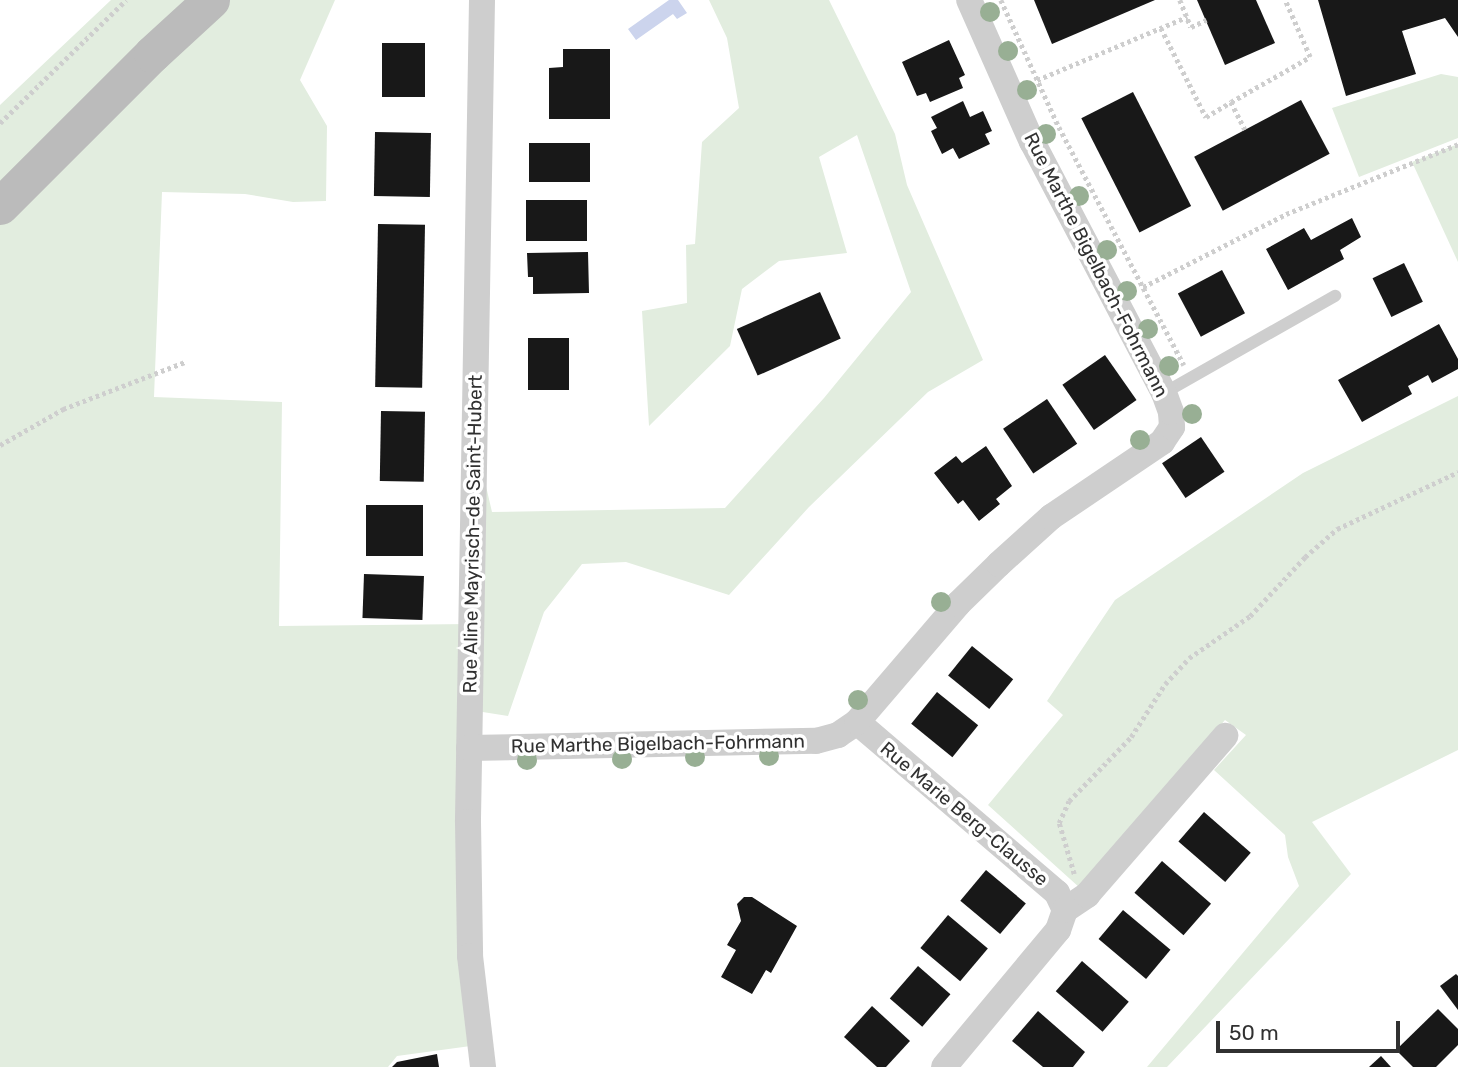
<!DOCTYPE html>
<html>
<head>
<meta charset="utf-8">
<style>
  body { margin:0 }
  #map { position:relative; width:1458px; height:1067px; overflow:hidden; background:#fff; font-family:Rubik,sans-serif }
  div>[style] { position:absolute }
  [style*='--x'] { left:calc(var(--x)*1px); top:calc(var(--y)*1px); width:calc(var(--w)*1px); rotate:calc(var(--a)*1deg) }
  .green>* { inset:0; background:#e2eddf }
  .water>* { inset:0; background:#ccd4ed }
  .building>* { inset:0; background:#181818; transform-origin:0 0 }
  .path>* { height:4.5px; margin-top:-2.25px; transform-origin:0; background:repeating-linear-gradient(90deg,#cecece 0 3.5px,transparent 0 7px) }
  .service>* { height:12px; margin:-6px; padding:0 6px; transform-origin:6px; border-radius:6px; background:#cecece }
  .minor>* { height:26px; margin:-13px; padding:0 13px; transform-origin:13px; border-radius:13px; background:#cecece }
  .secondary>* { height:37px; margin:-18.5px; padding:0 18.5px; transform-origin:18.5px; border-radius:18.5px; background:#bbb }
  .trees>* { width:20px; height:20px; margin:-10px; border-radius:50%; background:#98af94 }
  span { translate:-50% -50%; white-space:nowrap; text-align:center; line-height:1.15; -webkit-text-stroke:7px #fff; paint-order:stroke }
  .street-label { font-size:19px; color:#313131 }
  .scale { position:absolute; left:1216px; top:1021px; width:184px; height:32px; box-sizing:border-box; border:4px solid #313131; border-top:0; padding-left:9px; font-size:21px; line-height:24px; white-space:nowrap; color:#313131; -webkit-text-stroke:5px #fff; paint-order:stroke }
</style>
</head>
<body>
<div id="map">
  <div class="green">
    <div style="clip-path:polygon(111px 0,335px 0,300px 80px,327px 126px,326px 201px,293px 202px,245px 194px,162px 192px,154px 397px,282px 402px,279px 626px,471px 624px,475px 439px,492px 512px,725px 508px,824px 398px,911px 292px,857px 135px,819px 157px,847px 253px,779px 261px,742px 289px,730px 346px,649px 426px,642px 311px,687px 303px,686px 245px,695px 244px,702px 142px,739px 108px,727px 38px,709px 0,829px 0,895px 134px,907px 185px,983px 360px,928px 392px,809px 507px,729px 595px,626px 562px,582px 564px,544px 612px,508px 716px,470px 710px,478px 1045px,397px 1056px,388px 1067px,0 1067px,0 105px)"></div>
    <div style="clip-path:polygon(1441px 74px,1458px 77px,1458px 138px,1359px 177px,1332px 108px)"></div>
    <div style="clip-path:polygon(1458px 144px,1458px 262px,1412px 162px)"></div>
    <div style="clip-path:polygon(1458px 396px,1458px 750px,1312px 822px,1351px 874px,1167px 1067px,1147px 1067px,1299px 886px,1288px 857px,1285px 835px,1214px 770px,1246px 735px,1225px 720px,1080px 888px,988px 805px,1063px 715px,1047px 701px,1115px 600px,1303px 473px)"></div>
  </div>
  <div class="water">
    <div style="clip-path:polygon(669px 0,678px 0,687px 13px,677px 19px,673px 14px,636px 40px,628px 29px)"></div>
  </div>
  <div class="building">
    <div style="clip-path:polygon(1034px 0,1155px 0,1052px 44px)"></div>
    <div style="clip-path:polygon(1197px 0,1256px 0,1275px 43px,1225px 65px)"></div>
    <div style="clip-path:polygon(1318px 0,1458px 0,1458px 37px,1445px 18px,1402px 31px,1416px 74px,1346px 96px)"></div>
    <div style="clip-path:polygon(949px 40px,965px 75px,959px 78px,963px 88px,930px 102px,926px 93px,917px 96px,902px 62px)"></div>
    <div style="left:382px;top:43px;width:43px;height:54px"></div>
    <div style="clip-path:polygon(563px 49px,610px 49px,610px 119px,549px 119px,549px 68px,563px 67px)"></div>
    <div style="left:1133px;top:92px;width:128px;height:58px;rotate:63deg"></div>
    <div style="left:1301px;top:100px;width:61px;height:121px;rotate:62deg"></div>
    <div style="clip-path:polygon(963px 101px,970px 117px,983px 111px,992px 131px,985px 134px,990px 144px,959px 159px,953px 148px,942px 154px,931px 131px,937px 128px,931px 117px)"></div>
    <div style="left:375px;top:132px;width:56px;height:64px;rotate:1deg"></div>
    <div style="left:529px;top:143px;width:61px;height:39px"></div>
    <div style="left:587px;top:200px;width:41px;height:61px;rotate:90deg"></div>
    <div style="clip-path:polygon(1352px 218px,1361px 237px,1340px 250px,1344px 259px,1288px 290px,1266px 249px,1304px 228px,1311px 240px)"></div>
    <div style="left:378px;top:224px;width:47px;height:163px;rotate:1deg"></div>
    <div style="clip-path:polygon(588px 252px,589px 293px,533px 294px,533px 277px,528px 277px,527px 253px)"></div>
    <div style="left:1404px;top:263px;width:43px;height:35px;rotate:64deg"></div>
    <div style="left:1222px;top:270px;width:49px;height:50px;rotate:62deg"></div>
    <div style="left:820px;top:292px;width:51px;height:91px;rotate:66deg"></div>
    <div style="clip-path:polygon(1439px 324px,1458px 359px,1458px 369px,1432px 383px,1428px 375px,1408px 386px,1412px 394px,1362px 422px,1338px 380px)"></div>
    <div style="left:528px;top:338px;width:41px;height:52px"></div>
    <div style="left:1105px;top:355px;width:55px;height:52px;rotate:55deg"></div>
    <div style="left:1047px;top:399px;width:54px;height:53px;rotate:56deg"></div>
    <div style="left:381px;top:411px;width:44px;height:70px;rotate:1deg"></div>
    <div style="left:1201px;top:437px;width:42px;height:47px;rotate:56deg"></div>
    <div style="clip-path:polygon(986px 446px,1012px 486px,996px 499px,1000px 504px,979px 521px,963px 500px,958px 504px,934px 473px,956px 456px,962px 463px)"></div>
    <div style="left:366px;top:505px;width:57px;height:51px"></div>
    <div style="left:364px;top:574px;width:60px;height:44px;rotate:2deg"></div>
    <div style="left:972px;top:646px;width:53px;height:38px;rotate:39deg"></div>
    <div style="left:937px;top:692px;width:53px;height:41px;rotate:39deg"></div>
    <div style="left:1204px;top:812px;width:62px;height:39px;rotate:41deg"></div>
    <div style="left:1162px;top:861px;width:65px;height:42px;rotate:41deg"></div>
    <div style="left:986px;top:870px;width:52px;height:40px;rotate:40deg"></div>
    <div style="clip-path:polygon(744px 897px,752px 897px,797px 926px,771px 973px,766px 970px,752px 994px,721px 977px,736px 950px,727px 945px,741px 921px,737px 904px)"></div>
    <div style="left:1123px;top:910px;width:62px;height:38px;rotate:40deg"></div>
    <div style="left:948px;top:915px;width:52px;height:43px;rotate:40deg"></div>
    <div style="left:1082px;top:961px;width:62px;height:40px;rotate:41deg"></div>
    <div style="left:918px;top:966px;width:43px;height:43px;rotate:41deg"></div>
    <div style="clip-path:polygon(1456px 974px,1458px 976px,1458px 1010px,1440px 986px)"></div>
    <div style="clip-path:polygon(872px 1006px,910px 1041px,886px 1067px,877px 1067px,844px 1037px)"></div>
    <div style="clip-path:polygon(1438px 1009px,1458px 1029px,1458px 1045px,1436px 1067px,1413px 1067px,1396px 1050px)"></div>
    <div style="clip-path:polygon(1038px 1011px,1085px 1052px,1073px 1067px,1043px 1067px,1012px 1041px)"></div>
    <div style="clip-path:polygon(437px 1054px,439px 1067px,392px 1067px,397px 1062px)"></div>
    <div style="clip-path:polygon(1381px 1056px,1391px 1067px,1369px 1067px)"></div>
  </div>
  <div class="path">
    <div style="--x:1001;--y:0;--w:140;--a:65.5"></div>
    <div style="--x:1059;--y:127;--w:269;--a:62.3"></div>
    <div style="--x:1180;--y:0;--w:29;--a:68"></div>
    <div style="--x:1191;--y:27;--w:17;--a:-25"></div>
    <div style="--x:1161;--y:28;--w:100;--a:63.2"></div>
    <div style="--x:1206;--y:117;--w:29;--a:-31"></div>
    <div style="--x:1231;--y:102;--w:31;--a:63"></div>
    <div style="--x:1037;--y:80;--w:163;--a:-22.8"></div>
    <div style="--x:1231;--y:102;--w:91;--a:-29.7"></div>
    <div style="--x:1310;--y:57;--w:62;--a:-113.7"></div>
    <div style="--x:0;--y:123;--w:176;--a:-44.3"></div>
    <div style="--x:1143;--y:287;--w:161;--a:-27"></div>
    <div style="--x:1286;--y:214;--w:186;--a:-22.1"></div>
    <div style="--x:0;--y:445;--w:73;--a:-29.7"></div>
    <div style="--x:63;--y:409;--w:131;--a:-21.1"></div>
    <div style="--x:1074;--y:874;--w:53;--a:-106.4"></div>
    <div style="--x:1059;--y:823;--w:24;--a:-66"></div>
    <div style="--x:1069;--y:801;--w:89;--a:-45.9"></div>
    <div style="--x:1131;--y:737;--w:63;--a:-57.3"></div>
    <div style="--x:1165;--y:684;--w:35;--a:-47"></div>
    <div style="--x:1189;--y:658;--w:74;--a:-34.5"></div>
    <div style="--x:1250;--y:616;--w:81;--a:-47"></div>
    <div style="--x:1305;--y:557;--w:43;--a:-41.2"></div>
    <div style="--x:1337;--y:529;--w:134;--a:-25.2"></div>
  </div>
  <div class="service">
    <div style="--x:1164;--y:393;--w:197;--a:-29.6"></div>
  </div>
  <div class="minor">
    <div style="--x:482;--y:0;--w:822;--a:90.98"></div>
    <div style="--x:468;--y:822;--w:134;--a:89.1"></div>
    <div style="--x:470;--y:956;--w:112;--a:83.3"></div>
    <div style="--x:857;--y:722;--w:263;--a:40.5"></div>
    <div style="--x:1057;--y:893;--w:19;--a:65"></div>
    <div style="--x:1065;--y:910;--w:21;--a:109"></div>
    <div style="--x:1058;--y:930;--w:178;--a:129.8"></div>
    <div style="--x:469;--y:748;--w:347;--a:-1.2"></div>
    <div style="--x:816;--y:741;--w:23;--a:-15"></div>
    <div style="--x:838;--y:735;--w:23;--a:-34"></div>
    <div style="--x:857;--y:722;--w:155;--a:-49.4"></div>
    <div style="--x:958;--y:604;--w:57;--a:-44.3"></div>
    <div style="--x:999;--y:564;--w:70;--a:-42.1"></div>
    <div style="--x:1051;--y:517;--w:134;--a:-34"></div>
    <div style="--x:1162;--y:442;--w:18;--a:-56"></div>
    <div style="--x:1172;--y:427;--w:15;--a:-94"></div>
    <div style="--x:1171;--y:412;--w:20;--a:-110"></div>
    <div style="--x:1164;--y:393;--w:284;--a:-117.7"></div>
    <div style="--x:1032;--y:142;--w:155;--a:-113.9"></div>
    <div style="--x:1065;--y:910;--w:27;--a:-34"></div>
    <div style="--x:1087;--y:895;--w:211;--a:-49"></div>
  </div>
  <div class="secondary">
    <div style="--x:0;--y:206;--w:215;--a:-45"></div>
    <div style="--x:152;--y:54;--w:80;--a:-42.5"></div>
  </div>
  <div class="trees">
    <div style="left:990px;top:12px"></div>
    <div style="left:1008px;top:51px"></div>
    <div style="left:1027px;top:90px"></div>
    <div style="left:1046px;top:134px"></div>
    <div style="left:1079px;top:196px"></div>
    <div style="left:1107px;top:250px"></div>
    <div style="left:1127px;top:291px"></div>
    <div style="left:1148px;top:329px"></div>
    <div style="left:1169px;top:366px"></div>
    <div style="left:1192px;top:414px"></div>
    <div style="left:1140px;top:440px"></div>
    <div style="left:941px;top:602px"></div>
    <div style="left:858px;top:700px"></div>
    <div style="left:769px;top:756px"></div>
    <div style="left:695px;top:757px"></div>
    <div style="left:622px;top:759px"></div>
    <div style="left:527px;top:760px"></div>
  </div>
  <div class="street-label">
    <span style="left:1096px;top:265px;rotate:63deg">Rue Marthe Bigelbach-Fohrmann</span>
    <span style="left:473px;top:534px;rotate:-89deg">Rue Aline Mayrisch-de Saint-Hubert</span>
    <span style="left:658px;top:744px;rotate:-1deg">Rue Marthe Bigelbach-Fohrmann</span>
    <span style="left:964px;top:814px;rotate:40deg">Rue Marie Berg-Clausse</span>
  </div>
  <div class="scale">50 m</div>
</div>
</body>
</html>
